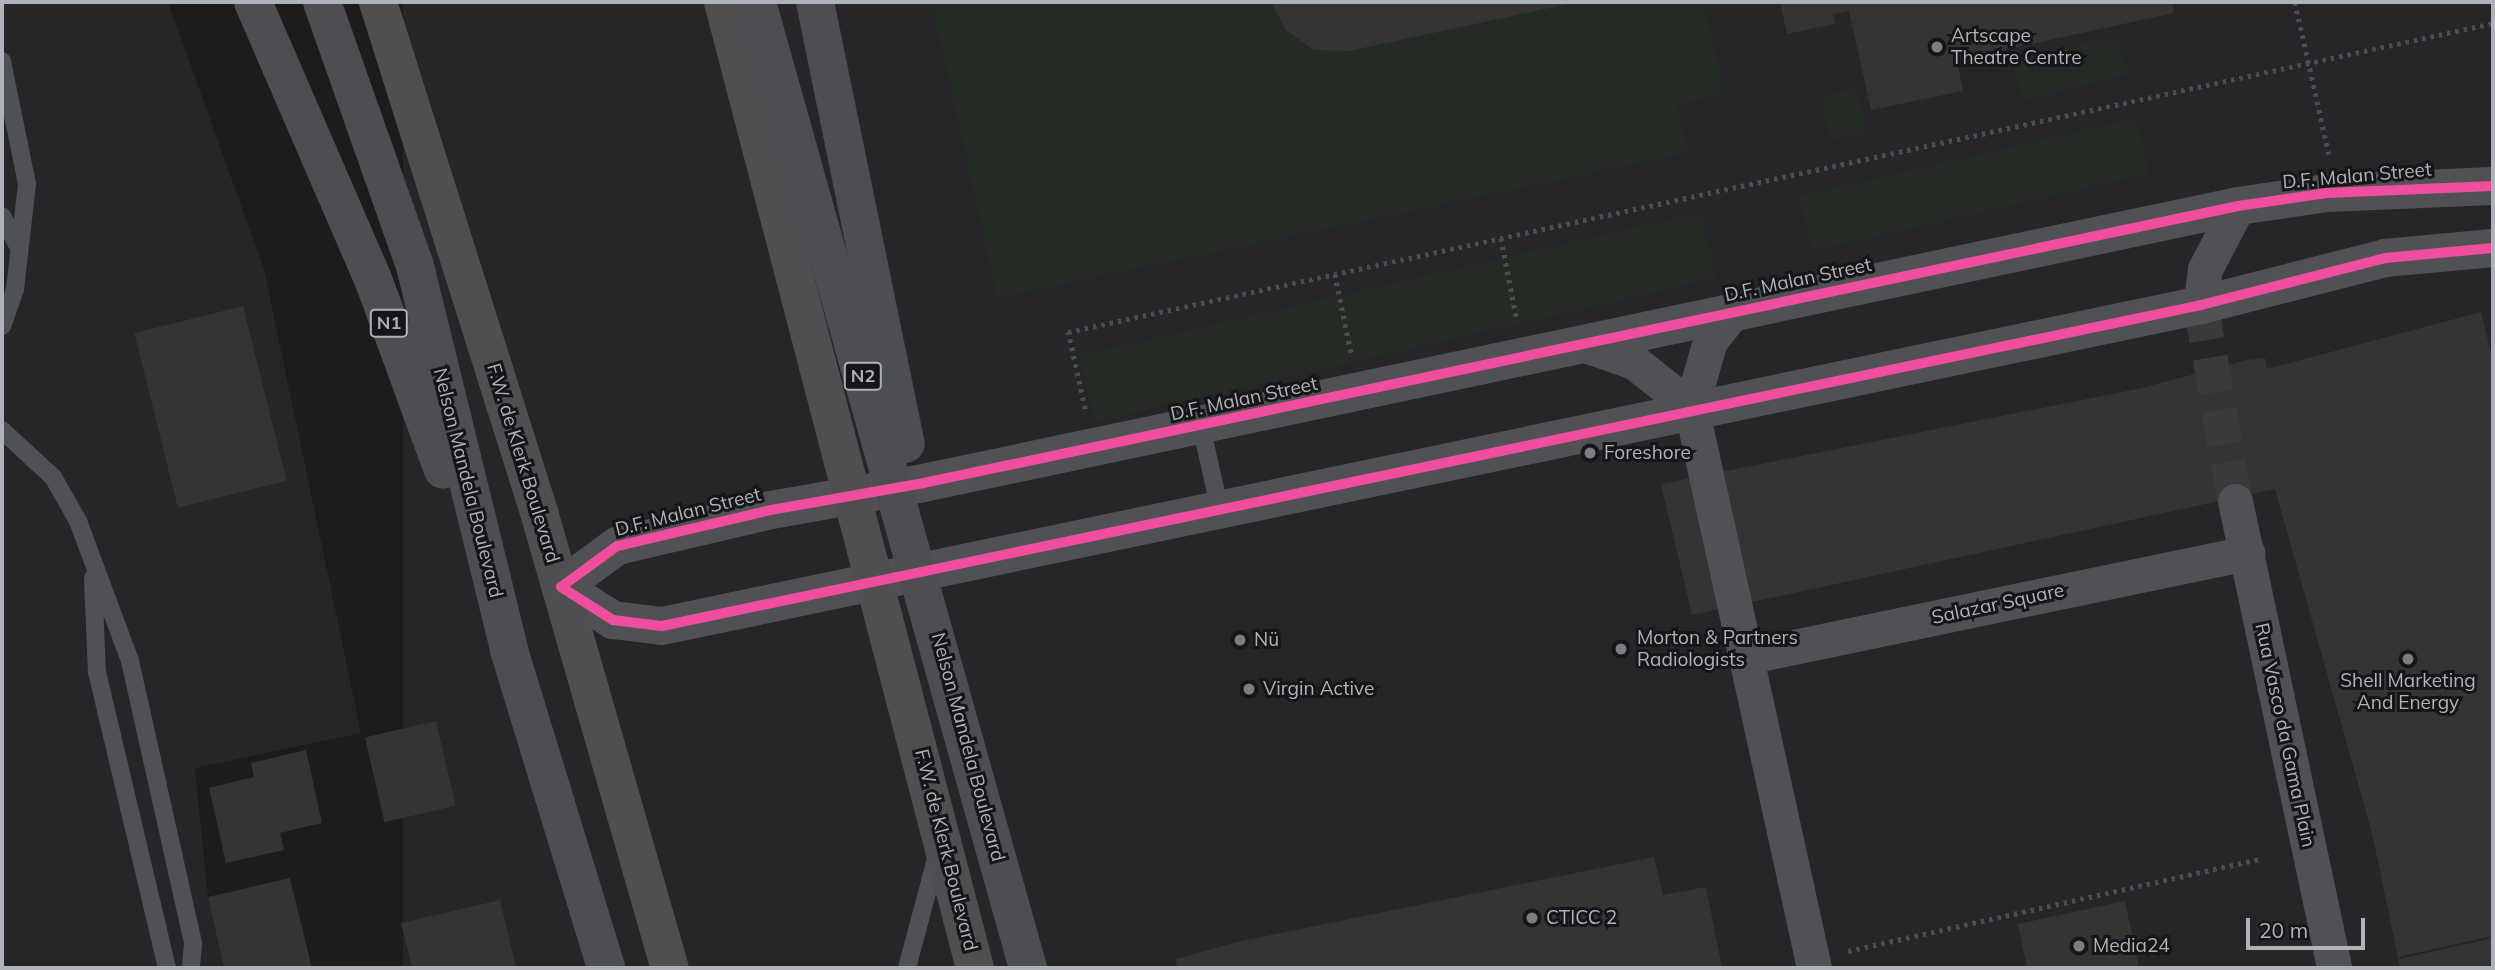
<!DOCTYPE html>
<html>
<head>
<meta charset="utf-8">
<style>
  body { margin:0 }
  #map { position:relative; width:2495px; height:970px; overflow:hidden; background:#1c1c1c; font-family:Mulish,sans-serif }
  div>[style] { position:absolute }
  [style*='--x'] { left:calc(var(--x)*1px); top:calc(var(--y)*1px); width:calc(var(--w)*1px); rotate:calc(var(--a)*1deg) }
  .built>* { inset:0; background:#262628; transform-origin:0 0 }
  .green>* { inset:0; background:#242b25; transform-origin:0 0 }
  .building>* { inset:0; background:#343434; transform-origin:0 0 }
  .minor-tunnel>* { height:35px; margin-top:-17.5px; transform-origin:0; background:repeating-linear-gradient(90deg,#393a3c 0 35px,transparent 0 53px) }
  .path>* { height:4.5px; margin-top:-2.25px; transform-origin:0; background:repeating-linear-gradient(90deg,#4c4d50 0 3.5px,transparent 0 8.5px) }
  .service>* { height:18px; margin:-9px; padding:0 9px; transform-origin:9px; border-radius:9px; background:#505155 }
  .minor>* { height:35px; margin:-17.5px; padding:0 17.5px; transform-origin:17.5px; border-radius:17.5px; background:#505155 }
  .tertiary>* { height:38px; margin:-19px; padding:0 19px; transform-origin:19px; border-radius:19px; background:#505155 }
  .secondary>* { height:38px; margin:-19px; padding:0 19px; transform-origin:19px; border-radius:19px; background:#4f4f52 }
  .motorway>* { height:38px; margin:-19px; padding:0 19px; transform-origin:19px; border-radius:19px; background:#4d4e51 }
  .cycleway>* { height:10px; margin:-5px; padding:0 5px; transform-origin:5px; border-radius:5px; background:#ef4d9e }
  .dots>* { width:19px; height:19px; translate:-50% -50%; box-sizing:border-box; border:4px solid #161618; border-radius:50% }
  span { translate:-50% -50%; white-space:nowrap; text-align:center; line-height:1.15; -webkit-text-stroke:6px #161618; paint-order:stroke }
  .shield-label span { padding:2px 5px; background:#161618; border:2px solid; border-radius:5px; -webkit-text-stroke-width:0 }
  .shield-label { font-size:18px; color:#aeb2bb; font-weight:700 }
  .poi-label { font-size:19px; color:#aeb2bb }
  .left { translate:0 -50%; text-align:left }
  .street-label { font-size:19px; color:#aeb2bb }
  .frame { position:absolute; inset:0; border:4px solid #aeb2bb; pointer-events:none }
  .scale { position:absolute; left:2246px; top:918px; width:119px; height:32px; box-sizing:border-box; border:4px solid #aeb2bb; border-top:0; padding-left:9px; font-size:21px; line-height:24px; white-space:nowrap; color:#aeb2bb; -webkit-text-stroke:5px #161618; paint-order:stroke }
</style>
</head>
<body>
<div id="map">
  <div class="built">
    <div style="clip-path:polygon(2px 2px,168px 2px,264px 269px,361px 733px,195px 768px,208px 897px,224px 968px,2px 968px)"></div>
    <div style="left:403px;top:2px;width:2090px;height:1009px"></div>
  </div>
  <div class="green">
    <div style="clip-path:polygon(932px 2px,1704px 2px,1724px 94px,1677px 104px,1688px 153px,997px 298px)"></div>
    <div style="left:2118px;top:35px;width:41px;height:109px;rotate:76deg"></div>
    <div style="left:1857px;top:88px;width:46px;height:37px;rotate:77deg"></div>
    <div style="left:2137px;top:118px;width:57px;height:347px;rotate:77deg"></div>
    <div style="left:1701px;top:212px;width:68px;height:638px;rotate:77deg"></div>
  </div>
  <div class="building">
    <div style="clip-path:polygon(1271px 2px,1573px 2px,1573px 3px,1349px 51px,1314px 50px,1286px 30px)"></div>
    <div style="clip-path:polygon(1780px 2px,2172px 2px,2174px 13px,1957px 60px,1963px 91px,1871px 110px,1849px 11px,1833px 14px,1835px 24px,1787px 34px)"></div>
    <div style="left:243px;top:306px;width:180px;height:112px;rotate:76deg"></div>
    <div style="clip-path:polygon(2481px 312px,2493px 360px,2493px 936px,2398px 957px,2372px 833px,2275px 489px,1692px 615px,1661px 484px,2142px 388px,2247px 360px,2265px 358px,2267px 369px)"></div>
    <div style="left:436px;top:721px;width:87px;height:73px;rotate:77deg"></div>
    <div style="clip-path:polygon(306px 750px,322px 823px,280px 833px,284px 850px,226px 863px,209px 788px,254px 777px,251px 763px)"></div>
    <div style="clip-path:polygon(1654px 857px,1663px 895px,1706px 887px,1722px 968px,1177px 968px,1176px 959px,1237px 942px)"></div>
    <div style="clip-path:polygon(290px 878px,312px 968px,224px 968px,208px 897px)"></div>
    <div style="clip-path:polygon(500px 900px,516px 968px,412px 968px,401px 923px)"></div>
    <div style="clip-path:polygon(2125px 901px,2139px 968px,2027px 968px,2018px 924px)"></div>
    <div style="clip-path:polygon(2493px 938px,2493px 968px,2400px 968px,2398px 959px)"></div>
  </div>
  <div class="minor-tunnel">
    <div style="--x:2201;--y:305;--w:199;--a:80.2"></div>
  </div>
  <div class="path">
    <div style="--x:2295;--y:2;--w:156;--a:77.4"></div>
    <div style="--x:1501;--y:238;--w:84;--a:79"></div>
    <div style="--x:1335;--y:274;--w:80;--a:78.4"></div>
    <div style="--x:1085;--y:409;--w:79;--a:-102.4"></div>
    <div style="--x:1068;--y:332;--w:1458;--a:-12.23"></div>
    <div style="--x:1848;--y:951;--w:423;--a:-12.6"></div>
  </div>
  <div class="service">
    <div style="--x:2;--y:61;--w:126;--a:78.5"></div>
    <div style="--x:27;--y:184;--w:106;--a:96.5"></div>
    <div style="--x:15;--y:289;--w:39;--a:109"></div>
    <div style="--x:2;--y:216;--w:32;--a:62"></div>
    <div style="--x:1201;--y:426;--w:86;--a:77.3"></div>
    <div style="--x:2;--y:430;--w:69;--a:42.7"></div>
    <div style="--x:53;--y:477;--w:51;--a:60.4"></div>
    <div style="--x:78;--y:521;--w:149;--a:69.6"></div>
    <div style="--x:130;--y:661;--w:290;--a:77.4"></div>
    <div style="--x:193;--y:944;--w:24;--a:95"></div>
    <div style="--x:93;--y:578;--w:94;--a:87.6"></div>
    <div style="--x:97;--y:672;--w:304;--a:76.7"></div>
    <div style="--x:907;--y:968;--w:117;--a:-75.1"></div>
  </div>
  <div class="minor">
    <div style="--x:2201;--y:305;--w:36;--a:-84"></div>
    <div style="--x:2205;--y:269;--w:71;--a:-62.4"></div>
    <div style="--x:1734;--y:311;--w:38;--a:129"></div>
    <div style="--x:1710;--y:341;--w:69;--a:106.1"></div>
    <div style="--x:1691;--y:407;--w:574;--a:77.63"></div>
    <div style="--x:1582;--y:344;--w:55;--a:19.1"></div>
    <div style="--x:1634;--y:362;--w:73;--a:38.3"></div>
    <div style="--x:2235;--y:501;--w:477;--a:78"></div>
    <div style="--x:1750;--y:656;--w:508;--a:-11.71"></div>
  </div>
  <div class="tertiary">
    <div style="--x:2493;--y:186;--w:166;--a:177.6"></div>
    <div style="--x:2327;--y:193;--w:90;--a:171.7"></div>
    <div style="--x:2238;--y:206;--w:1343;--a:168.1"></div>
    <div style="--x:924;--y:483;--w:155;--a:170"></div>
    <div style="--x:771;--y:510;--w:158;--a:166.8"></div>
    <div style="--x:617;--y:546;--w:69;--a:143.8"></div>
    <div style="--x:561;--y:587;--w:62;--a:32.4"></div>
    <div style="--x:613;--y:620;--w:49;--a:7"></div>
    <div style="--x:662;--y:626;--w:1572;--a:-11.78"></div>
    <div style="--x:2201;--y:305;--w:190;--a:-14.3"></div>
    <div style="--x:2385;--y:258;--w:108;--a:-5.3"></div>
  </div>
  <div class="secondary">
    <div style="--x:378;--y:2;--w:535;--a:72.48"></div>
    <div style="--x:539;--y:512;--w:474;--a:74"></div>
    <div style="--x:723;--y:2;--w:998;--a:75.38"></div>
  </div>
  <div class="motorway">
    <div style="--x:253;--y:2;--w:302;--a:66.6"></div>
    <div style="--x:373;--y:279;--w:203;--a:69.9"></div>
    <div style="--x:322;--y:2;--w:280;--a:70.6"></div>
    <div style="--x:415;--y:266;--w:395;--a:76.2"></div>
    <div style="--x:509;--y:650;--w:332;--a:73"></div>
    <div style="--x:757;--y:2;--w:1003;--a:74.33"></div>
    <div style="--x:815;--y:2;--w:451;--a:78.4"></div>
  </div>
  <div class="cycleway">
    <div style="--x:2493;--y:186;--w:166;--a:177.6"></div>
    <div style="--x:2327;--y:193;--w:90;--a:171.7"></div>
    <div style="--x:2238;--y:206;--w:1343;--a:168.1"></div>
    <div style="--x:924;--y:483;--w:155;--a:170"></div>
    <div style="--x:771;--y:510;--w:158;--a:166.8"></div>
    <div style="--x:617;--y:546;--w:69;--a:143.8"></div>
    <div style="--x:561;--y:587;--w:62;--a:32.4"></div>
    <div style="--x:613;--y:620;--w:49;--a:7"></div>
    <div style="--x:662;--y:626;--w:1572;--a:-11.78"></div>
    <div style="--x:2201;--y:305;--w:190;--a:-14.3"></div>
    <div style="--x:2385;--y:258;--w:108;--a:-5.3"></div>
  </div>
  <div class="dots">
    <div style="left:1937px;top:47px;background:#7b7e83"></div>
    <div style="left:1590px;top:453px;background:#7b7e83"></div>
    <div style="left:1240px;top:640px;background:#7b7e83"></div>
    <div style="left:1621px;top:649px;background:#7b7e83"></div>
    <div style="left:2408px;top:659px;background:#7b7e83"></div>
    <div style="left:1249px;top:689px;background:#7b7e83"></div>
    <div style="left:1532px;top:918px;background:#7b7e83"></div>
    <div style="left:2079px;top:946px;background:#7b7e83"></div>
  </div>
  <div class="shield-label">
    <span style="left:389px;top:323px">N1</span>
    <span style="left:863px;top:376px">N2</span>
  </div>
  <div class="poi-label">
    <span class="left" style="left:1951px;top:47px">Artscape<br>Theatre Centre</span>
    <span class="left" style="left:1604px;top:453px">Foreshore</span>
    <span class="left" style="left:1637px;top:649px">Morton &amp; Partners<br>Radiologists</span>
    <span class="left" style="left:1254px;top:640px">Nü</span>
    <span style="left:2408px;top:692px">Shell Marketing<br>And Energy</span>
    <span class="left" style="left:1263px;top:689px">Virgin Active</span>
    <span class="left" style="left:1546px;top:918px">CTICC 2</span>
    <span class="left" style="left:2093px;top:946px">Media24</span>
  </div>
  <div class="street-label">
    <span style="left:2357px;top:176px;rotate:-5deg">D.F. Malan Street</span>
    <span style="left:1798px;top:280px;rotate:-12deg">D.F. Malan Street</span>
    <span style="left:1244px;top:399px;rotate:-12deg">D.F. Malan Street</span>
    <span style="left:523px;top:463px;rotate:73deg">F.W. de Klerk Boulevard</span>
    <span style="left:468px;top:483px;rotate:76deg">Nelson Mandela Boulevard</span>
    <span style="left:688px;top:512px;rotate:-14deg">D.F. Malan Street</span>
    <span style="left:1998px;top:604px;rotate:-12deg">Salazar Square</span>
    <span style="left:2285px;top:735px;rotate:78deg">Rua Vasco da Gama Plain</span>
    <span style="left:968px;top:747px;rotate:75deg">Nelson Mandela Boulevard</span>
    <span style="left:946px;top:850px;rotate:76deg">F.W. de Klerk Boulevard</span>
  </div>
  <div class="frame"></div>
  <div class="scale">20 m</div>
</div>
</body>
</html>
